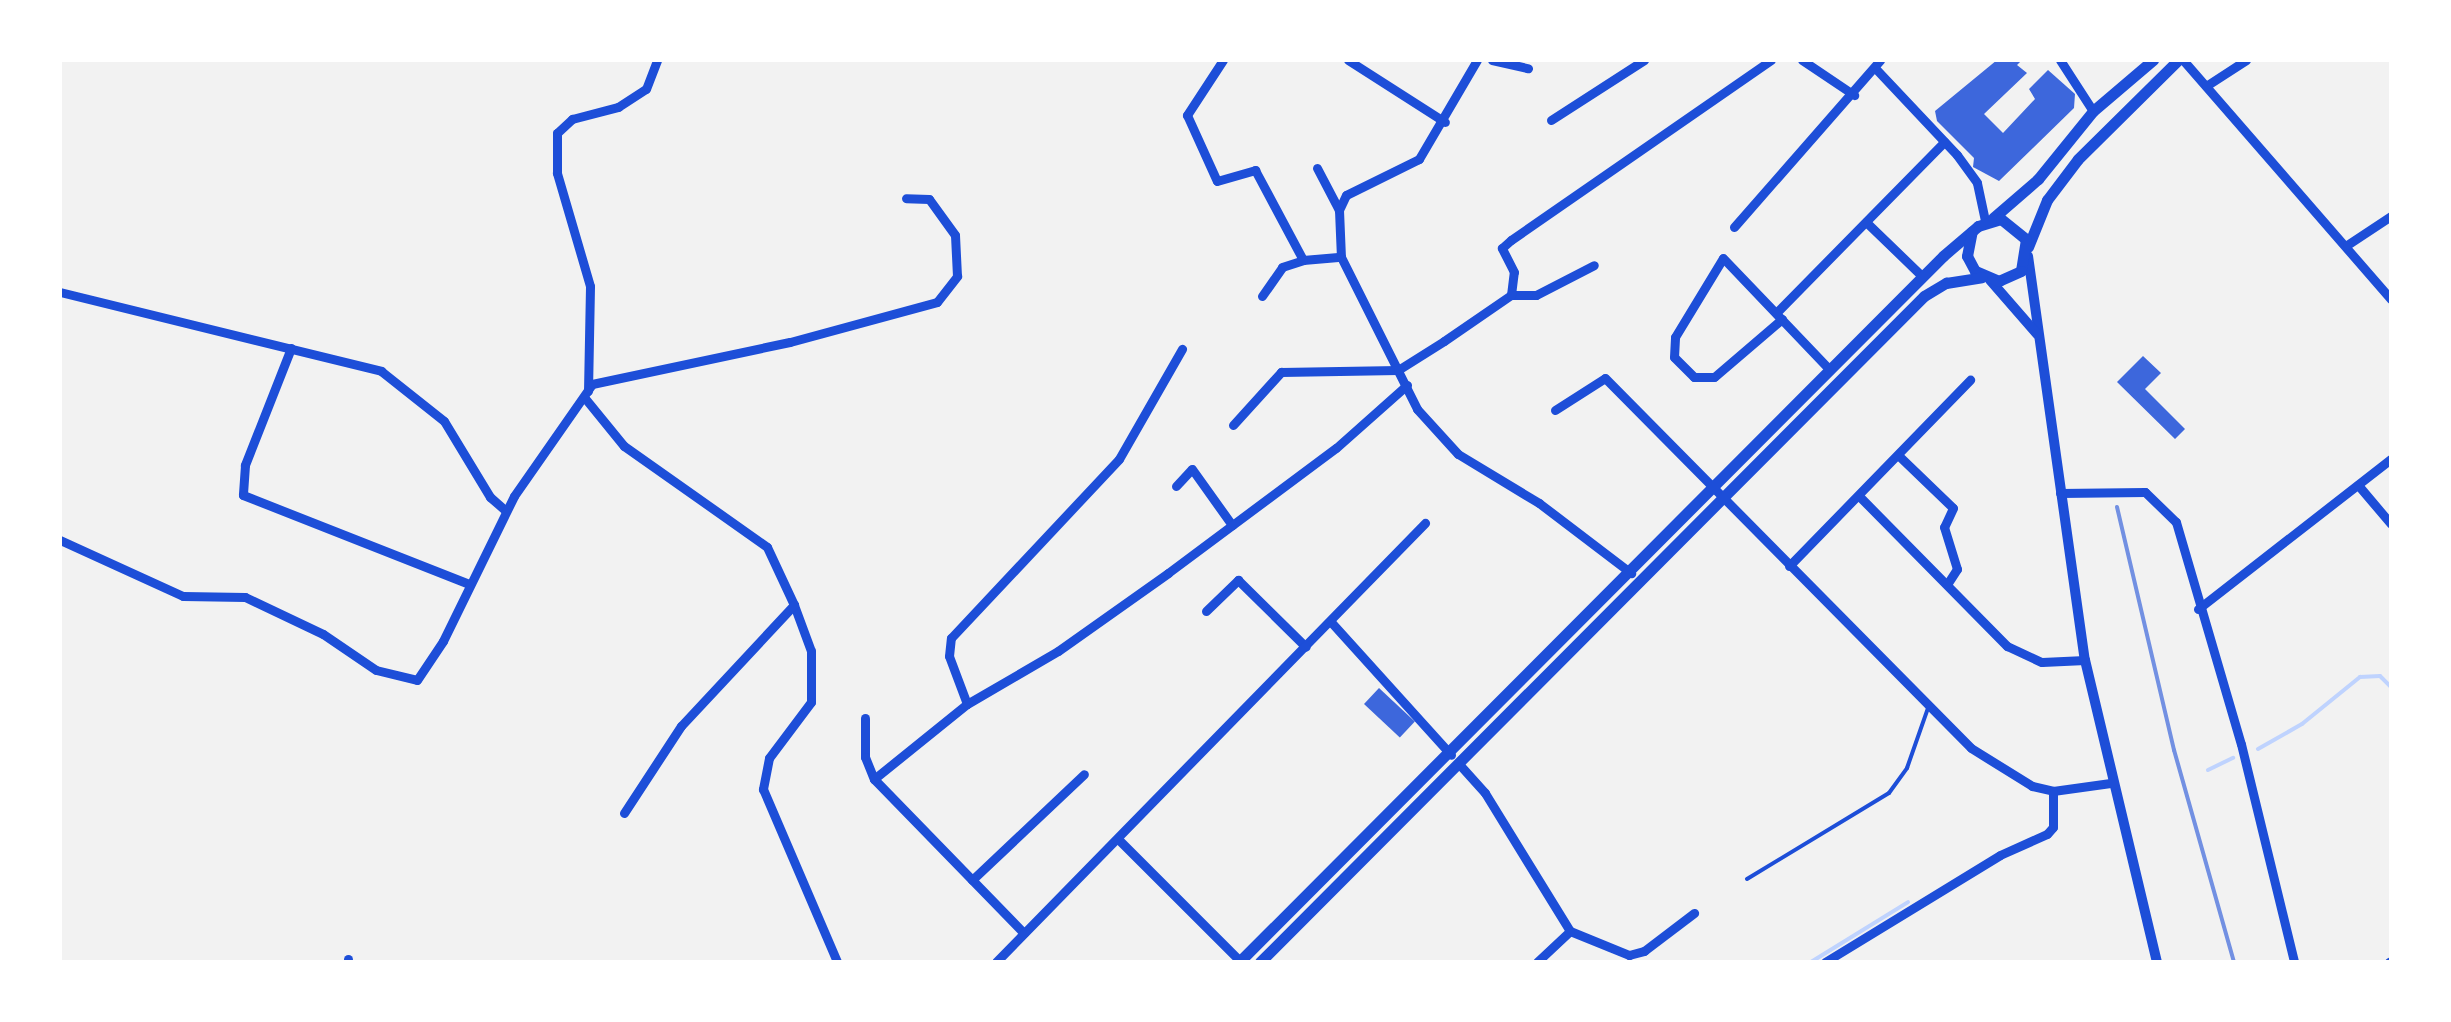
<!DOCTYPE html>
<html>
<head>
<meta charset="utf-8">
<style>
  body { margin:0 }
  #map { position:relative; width:2451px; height:1022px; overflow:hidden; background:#f2f2f2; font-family:"Fira Sans Condensed",sans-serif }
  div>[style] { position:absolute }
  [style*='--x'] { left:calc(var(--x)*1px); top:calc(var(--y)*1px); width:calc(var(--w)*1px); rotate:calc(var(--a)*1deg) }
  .stream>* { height:4px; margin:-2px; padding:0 2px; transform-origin:2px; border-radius:2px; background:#bfd3fe }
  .building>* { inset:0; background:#3d67dc; transform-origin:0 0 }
  .service>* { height:4px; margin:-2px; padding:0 2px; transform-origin:2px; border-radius:2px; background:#1d4ed8 }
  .minor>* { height:9px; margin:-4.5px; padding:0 4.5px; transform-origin:4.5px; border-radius:4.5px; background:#1d4ed8 }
  .tertiary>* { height:10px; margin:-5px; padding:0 5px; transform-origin:5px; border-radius:5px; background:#1d4ed8 }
  .secondary>* { height:11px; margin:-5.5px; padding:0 5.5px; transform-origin:5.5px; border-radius:5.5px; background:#1d4ed8 }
  .rail>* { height:4px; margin:-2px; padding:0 2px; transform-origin:2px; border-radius:2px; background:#7290e2 }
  span { translate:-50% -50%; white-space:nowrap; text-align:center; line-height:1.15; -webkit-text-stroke:10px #fff; paint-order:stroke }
  .frame { position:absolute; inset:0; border:62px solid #fff; pointer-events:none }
</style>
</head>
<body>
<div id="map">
  <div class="stream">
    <div style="--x:2258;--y:749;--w:51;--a:-29.6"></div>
    <div style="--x:2302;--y:724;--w:75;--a:-39"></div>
    <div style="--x:2360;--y:677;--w:20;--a:-3"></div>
    <div style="--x:2380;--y:676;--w:16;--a:45"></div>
    <div style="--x:2208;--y:770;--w:28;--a:-26"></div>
    <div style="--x:1811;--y:962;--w:114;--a:-31.7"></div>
  </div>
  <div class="building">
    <div style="clip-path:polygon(1997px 60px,2022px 60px,2017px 65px,2027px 73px,1984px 114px,2003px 133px,2035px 99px,2029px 89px,2048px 70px,2075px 94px,2074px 108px,1999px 181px,1973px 167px,1974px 158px,1937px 121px,1935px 111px)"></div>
    <div style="clip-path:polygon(2143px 356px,2161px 373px,2145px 389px,2185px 429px,2175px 439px,2117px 382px)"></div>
    <div style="left:1379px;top:688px;width:49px;height:22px;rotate:43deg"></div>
  </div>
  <div class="service">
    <div style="--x:1747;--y:879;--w:166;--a:-31.2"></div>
    <div style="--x:1889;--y:793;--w:31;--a:-54"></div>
    <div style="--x:1907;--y:768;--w:64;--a:-70.7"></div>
  </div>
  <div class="minor">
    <div style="--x:1223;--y:60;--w:66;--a:123.2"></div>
    <div style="--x:1187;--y:115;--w:72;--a:65.6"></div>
    <div style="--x:1217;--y:181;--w:40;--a:-16"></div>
    <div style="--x:1255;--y:170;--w:102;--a:61.9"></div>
    <div style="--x:1303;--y:260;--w:38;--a:-5"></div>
    <div style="--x:1348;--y:60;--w:115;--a:32.6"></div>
    <div style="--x:1477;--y:60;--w:115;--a:120.4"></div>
    <div style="--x:1419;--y:159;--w:81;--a:153.7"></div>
    <div style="--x:1346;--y:195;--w:17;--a:115"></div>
    <div style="--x:1339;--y:210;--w:47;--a:87.6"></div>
    <div style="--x:1341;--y:257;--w:170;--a:63.4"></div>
    <div style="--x:1417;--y:409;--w:61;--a:47.7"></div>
    <div style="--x:1458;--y:454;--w:95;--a:31.2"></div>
    <div style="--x:1539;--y:503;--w:116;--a:37.3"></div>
    <div style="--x:1492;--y:60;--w:37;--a:13"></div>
    <div style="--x:1802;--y:60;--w:63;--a:33.9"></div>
    <div style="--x:2060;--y:60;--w:61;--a:57.1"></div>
    <div style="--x:2183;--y:60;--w:317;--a:49"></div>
    <div style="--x:1876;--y:69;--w:118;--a:46.7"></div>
    <div style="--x:1957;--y:155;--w:34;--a:54"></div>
    <div style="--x:1977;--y:183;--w:39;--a:78"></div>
    <div style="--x:2206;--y:86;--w:48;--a:-33"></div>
    <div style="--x:1551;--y:120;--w:111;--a:-32.8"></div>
    <div style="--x:1317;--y:168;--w:47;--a:62.4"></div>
    <div style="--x:1866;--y:222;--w:78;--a:44"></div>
    <div style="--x:1734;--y:227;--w:222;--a:-48.8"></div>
    <div style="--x:2347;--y:245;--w:53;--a:-33.4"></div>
    <div style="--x:60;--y:292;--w:331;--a:13.8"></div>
    <div style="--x:381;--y:371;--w:80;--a:38.4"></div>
    <div style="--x:444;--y:421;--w:89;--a:58.8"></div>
    <div style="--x:490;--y:497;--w:21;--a:41"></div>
    <div style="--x:1511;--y:295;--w:25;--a:0"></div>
    <div style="--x:1536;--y:295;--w:65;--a:-27.3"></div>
    <div style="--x:1262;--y:296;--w:35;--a:-55"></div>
    <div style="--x:1282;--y:267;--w:22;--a:-18"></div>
    <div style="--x:1776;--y:313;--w:240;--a:-45.5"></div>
    <div style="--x:1782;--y:319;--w:89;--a:139.5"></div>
    <div style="--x:1714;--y:377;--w:20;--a:180"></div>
    <div style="--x:1694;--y:377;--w:28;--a:-135"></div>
    <div style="--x:1674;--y:357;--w:20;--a:-87"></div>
    <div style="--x:1675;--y:337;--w:92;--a:-58.7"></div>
    <div style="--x:1723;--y:258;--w:155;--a:46.3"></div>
    <div style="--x:291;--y:348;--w:126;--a:111.5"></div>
    <div style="--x:245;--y:465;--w:30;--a:94"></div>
    <div style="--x:243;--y:495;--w:243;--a:21.5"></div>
    <div style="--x:588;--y:391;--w:105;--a:-88.9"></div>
    <div style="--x:590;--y:286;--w:118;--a:-106.3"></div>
    <div style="--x:557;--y:173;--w:40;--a:-90"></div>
    <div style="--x:557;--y:133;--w:21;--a:-43"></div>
    <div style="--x:572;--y:119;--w:48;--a:-14.6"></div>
    <div style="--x:618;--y:107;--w:33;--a:-33"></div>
    <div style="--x:646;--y:89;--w:31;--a:-69"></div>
    <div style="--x:584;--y:397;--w:63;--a:50.8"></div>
    <div style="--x:624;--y:446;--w:175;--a:35.2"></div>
    <div style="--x:767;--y:547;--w:64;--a:65"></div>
    <div style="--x:794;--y:605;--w:49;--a:69.7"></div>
    <div style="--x:811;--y:651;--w:51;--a:90"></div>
    <div style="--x:811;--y:702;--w:70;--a:126.9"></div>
    <div style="--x:769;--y:758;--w:32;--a:101"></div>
    <div style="--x:763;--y:789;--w:188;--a:66.8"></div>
    <div style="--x:1555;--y:410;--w:59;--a:-32.6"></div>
    <div style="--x:1605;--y:378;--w:520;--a:45.31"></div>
    <div style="--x:1971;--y:748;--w:72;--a:31.9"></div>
    <div style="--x:2032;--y:786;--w:22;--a:13"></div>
    <div style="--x:2053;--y:791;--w:58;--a:-8"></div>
    <div style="--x:1233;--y:425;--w:72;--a:-47.8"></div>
    <div style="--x:1281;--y:372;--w:117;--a:-1"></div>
    <div style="--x:1398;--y:370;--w:54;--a:-32.2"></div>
    <div style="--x:1444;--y:341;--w:81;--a:-34.5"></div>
    <div style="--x:1511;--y:295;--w:23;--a:-83"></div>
    <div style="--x:1514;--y:272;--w:27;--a:-117"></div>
    <div style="--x:1502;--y:248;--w:12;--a:-42"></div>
    <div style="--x:1511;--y:240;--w:316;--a:-34.7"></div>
    <div style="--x:1898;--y:455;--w:76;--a:43.9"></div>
    <div style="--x:1953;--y:508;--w:21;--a:115"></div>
    <div style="--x:1944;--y:527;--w:44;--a:72.8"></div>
    <div style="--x:1957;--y:569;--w:17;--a:123"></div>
    <div style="--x:2358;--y:485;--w:51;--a:49.8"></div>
    <div style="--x:1176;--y:486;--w:23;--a:-47"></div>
    <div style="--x:1192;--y:469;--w:69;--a:54.5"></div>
    <div style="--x:2060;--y:493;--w:85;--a:-0.7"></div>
    <div style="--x:2145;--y:492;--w:43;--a:44.1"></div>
    <div style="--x:2176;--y:522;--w:231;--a:73.7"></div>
    <div style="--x:2241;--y:744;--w:224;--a:76.3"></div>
    <div style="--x:1859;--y:496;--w:211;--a:45.4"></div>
    <div style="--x:2007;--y:646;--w:38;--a:25"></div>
    <div style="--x:2042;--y:662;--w:43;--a:-2.7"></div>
    <div style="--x:60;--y:540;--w:135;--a:24.5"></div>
    <div style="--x:183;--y:596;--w:62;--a:0.9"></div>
    <div style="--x:245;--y:597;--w:86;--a:25.4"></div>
    <div style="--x:323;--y:634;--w:64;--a:34.2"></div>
    <div style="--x:376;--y:670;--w:42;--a:13.7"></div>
    <div style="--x:417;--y:680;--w:47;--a:-56.3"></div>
    <div style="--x:443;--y:641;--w:161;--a:-63.9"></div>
    <div style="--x:514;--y:496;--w:136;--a:-55.1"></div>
    <div style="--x:592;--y:384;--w:202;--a:-12"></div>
    <div style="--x:790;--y:342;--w:152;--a:-15.2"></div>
    <div style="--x:937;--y:302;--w:33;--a:-52"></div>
    <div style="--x:957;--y:276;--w:41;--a:-92.8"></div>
    <div style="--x:955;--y:235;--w:44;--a:-125.8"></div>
    <div style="--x:929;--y:199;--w:23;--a:-178"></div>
    <div style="--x:1789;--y:566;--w:260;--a:-45.8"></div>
    <div style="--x:2198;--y:609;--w:244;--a:-37.9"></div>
    <div style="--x:1206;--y:611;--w:45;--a:-44.1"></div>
    <div style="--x:1238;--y:580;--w:95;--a:44.6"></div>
    <div style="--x:1331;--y:622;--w:179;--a:47.9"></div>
    <div style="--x:967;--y:704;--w:51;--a:-110.6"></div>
    <div style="--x:949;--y:656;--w:18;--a:-84"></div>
    <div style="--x:951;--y:638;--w:245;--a:-46.8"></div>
    <div style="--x:1119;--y:459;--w:127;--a:-60.2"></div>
    <div style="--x:865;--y:718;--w:39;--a:90"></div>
    <div style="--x:865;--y:757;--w:24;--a:68"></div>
    <div style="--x:874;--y:779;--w:215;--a:45.8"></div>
    <div style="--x:1459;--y:764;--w:39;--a:48"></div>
    <div style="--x:1485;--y:793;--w:162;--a:58.4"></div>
    <div style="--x:1570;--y:931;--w:64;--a:22.1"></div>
    <div style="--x:1629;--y:955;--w:16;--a:-15"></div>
    <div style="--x:1644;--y:951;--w:63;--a:-37.2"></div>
    <div style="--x:874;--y:779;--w:119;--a:-38.9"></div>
    <div style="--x:967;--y:704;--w:105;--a:-30.2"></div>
    <div style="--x:1058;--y:651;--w:135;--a:-35.3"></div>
    <div style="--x:1168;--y:573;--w:209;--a:-36.7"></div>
    <div style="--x:1336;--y:448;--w:95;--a:-41.6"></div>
    <div style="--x:624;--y:813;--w:104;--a:-56.8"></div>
    <div style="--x:681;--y:726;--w:166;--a:-47"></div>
    <div style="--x:1119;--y:840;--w:171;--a:45"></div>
    <div style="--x:972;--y:880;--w:154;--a:-43.4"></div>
    <div style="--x:348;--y:962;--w:3;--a:-90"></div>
    <div style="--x:996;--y:962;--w:614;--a:-45.66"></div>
    <div style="--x:1537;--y:962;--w:45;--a:-43.2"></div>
    <div style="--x:1825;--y:962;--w:205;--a:-31.4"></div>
    <div style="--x:2000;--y:855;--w:51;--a:-24.1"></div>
    <div style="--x:2047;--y:834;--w:9;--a:-49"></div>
    <div style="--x:2053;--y:827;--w:36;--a:-90"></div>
    <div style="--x:2389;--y:962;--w:2;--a:-27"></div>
  </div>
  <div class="tertiary">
    <div style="--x:2028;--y:256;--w:408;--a:82"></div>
    <div style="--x:2085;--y:660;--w:310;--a:76.6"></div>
    <div style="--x:1990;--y:280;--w:72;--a:49"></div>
  </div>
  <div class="secondary">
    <div style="--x:1993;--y:218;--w:60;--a:-40.9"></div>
    <div style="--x:2038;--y:179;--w:87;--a:-51"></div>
    <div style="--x:2093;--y:111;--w:79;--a:-40.4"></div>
    <div style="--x:2028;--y:247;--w:51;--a:-68"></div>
    <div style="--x:2047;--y:200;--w:51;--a:-52.9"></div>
    <div style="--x:2078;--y:159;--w:141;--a:-44.7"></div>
    <div style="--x:1239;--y:962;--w:997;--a:-45.08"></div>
    <div style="--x:1943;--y:256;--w:46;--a:-40.6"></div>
    <div style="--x:1978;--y:226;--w:24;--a:-17"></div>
    <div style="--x:2001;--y:219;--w:32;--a:39"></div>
    <div style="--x:2026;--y:239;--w:32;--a:99"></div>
    <div style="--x:2021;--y:271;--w:24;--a:156"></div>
    <div style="--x:1999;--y:281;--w:26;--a:-157"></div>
    <div style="--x:1975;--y:271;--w:17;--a:-118"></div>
    <div style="--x:1967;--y:256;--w:25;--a:-79"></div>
    <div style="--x:1260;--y:962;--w:940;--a:-45.09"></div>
    <div style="--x:1924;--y:296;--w:26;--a:-31"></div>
    <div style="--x:1946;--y:283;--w:36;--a:-9"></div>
  </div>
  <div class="rail">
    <div style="--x:2117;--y:507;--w:250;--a:76.8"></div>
    <div style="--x:2174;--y:750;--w:220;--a:74.2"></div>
  </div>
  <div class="frame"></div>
</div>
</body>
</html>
